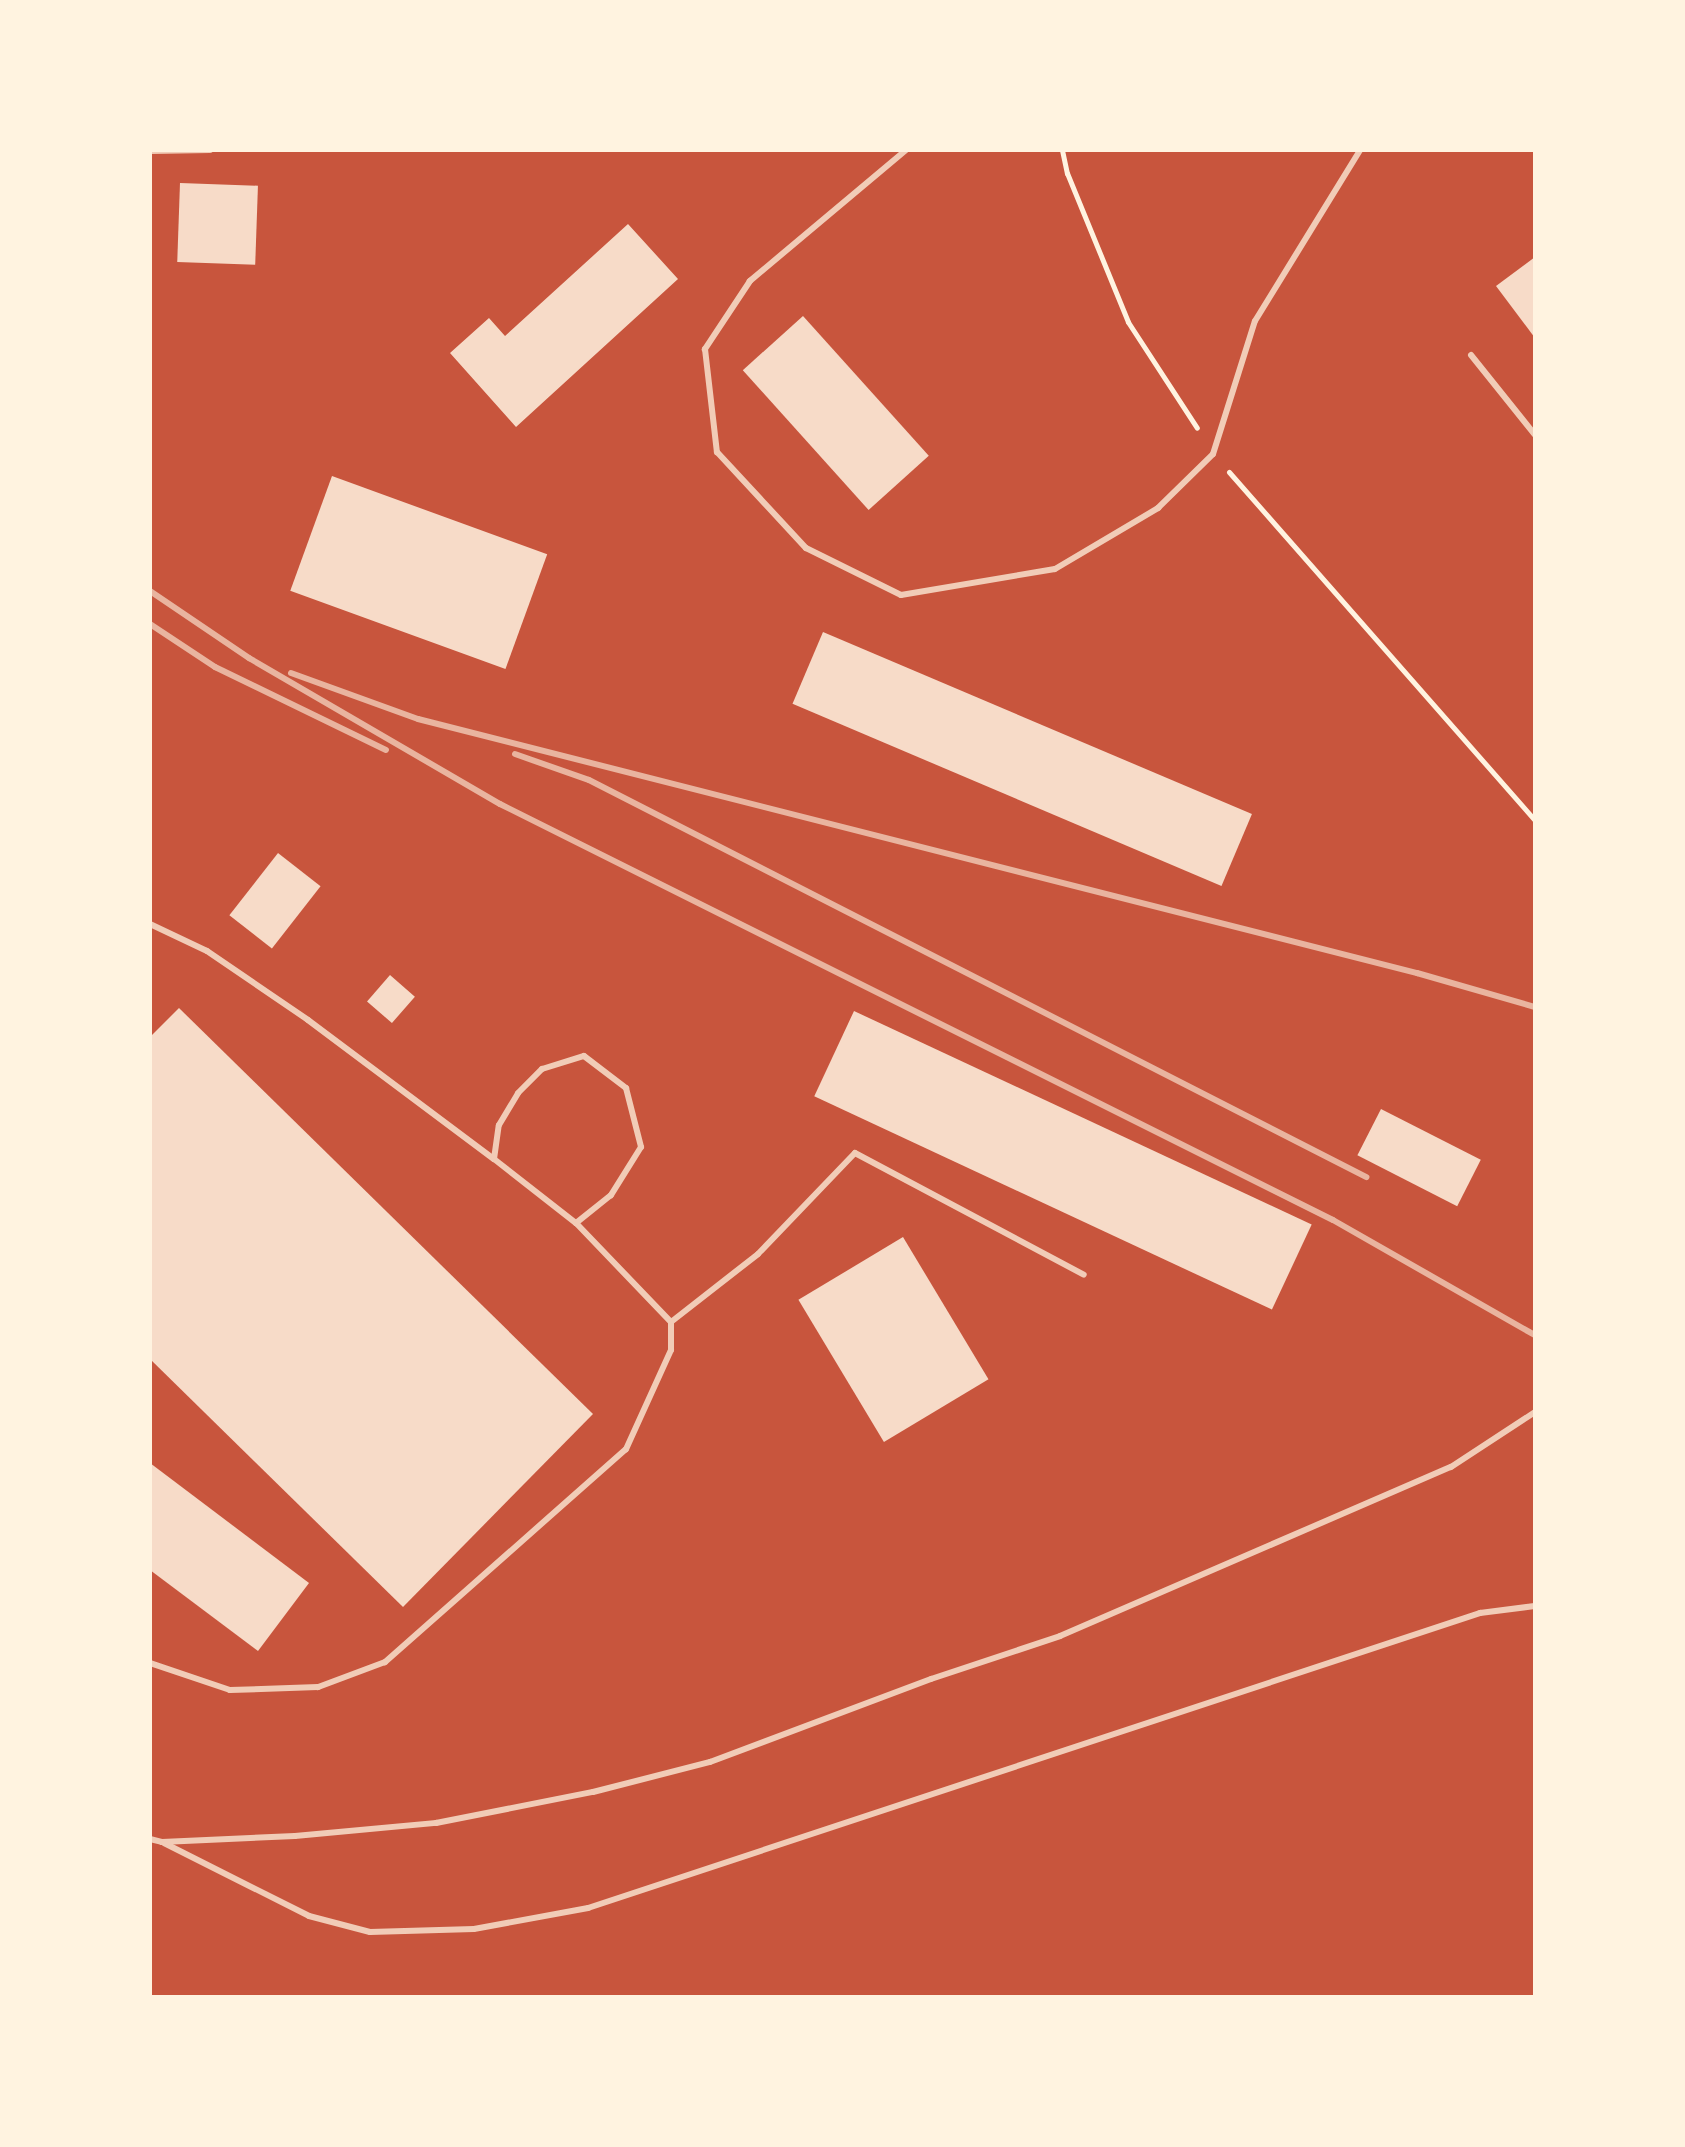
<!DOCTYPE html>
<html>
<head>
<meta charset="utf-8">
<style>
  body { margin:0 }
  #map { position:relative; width:1685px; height:2147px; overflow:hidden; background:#c8553d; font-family:"PT Sans Narrow",sans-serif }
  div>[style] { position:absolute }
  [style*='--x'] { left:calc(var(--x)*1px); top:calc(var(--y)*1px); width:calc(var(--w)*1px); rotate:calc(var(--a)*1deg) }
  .building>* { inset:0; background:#f7dbc8; transform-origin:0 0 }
  .path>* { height:5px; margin:-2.5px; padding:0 2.5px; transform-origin:2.5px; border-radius:2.5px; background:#fff3e0 }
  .service>* { height:6px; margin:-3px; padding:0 3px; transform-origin:3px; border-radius:3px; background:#f1ccb7 }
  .rail>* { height:6px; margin:-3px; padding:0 3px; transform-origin:3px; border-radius:3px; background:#e9b49f }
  span { translate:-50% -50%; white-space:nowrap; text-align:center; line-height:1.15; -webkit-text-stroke:7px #fff3e0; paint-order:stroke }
  .frame { position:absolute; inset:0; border:152px solid #fff3e0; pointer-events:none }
</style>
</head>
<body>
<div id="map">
  <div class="building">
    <div style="left:180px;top:183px;width:78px;height:79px;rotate:2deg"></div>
    <div style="clip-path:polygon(628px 224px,678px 279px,516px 427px,450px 353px,489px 318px,505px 336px)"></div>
    <div style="clip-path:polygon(1535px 257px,1535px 338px,1496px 286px)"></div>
    <div style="left:803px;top:316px;width:188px;height:81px;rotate:48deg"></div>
    <div style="left:332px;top:476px;width:229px;height:122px;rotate:20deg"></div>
    <div style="left:823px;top:632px;width:466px;height:78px;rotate:23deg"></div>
    <div style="left:278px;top:853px;width:54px;height:79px;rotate:38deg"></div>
    <div style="left:390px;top:975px;width:33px;height:35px;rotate:41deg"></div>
    <div style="clip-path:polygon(179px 1008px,593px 1414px,403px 1607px,150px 1359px,150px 1037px)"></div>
    <div style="left:854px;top:1011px;width:505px;height:94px;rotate:25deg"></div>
    <div style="left:1381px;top:1109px;width:112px;height:52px;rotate:27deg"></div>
    <div style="left:903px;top:1237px;width:166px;height:122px;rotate:59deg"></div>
    <div style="clip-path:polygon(150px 1463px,309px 1583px,258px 1651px,150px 1570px)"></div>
  </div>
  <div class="path">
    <div style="--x:1062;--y:150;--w:24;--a:78"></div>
    <div style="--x:1067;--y:173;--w:161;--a:67.7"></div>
    <div style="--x:1128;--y:322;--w:126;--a:56.9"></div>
    <div style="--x:1229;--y:472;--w:463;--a:48.7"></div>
  </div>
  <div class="service">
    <div style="--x:906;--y:150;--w:204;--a:140"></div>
    <div style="--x:750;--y:281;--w:82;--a:123.5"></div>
    <div style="--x:705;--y:349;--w:104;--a:83.4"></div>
    <div style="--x:717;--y:452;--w:131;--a:47.2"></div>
    <div style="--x:806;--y:548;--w:106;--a:26.3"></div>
    <div style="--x:901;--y:595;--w:156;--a:-9.6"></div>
    <div style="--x:1055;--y:569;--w:120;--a:-30.6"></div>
    <div style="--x:1158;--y:508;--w:77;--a:-44.5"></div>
    <div style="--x:1213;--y:454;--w:139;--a:-72.5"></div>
    <div style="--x:1255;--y:321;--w:201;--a:-58.4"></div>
    <div style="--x:150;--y:151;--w:60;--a:-1"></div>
    <div style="--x:1471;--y:355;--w:102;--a:51.3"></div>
    <div style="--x:150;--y:924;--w:63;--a:25.3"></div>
    <div style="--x:207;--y:951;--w:122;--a:34.3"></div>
    <div style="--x:308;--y:1020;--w:232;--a:36.8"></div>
    <div style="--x:494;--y:1159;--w:104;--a:38"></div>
    <div style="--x:576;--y:1223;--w:137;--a:46.2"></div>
    <div style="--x:671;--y:1322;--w:28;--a:90"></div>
    <div style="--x:671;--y:1350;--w:109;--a:114.4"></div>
    <div style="--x:626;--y:1449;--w:322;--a:138.5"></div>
    <div style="--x:385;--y:1662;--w:72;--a:159.5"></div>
    <div style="--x:318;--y:1687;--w:88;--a:178"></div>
    <div style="--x:230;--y:1690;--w:84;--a:-161.4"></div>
    <div style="--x:494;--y:1159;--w:34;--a:-82"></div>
    <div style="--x:499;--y:1125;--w:37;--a:-59"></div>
    <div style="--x:518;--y:1093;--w:34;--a:-45"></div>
    <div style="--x:542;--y:1069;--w:44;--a:-17.2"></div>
    <div style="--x:584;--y:1056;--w:53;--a:37.3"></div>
    <div style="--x:626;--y:1088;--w:61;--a:75.7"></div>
    <div style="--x:641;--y:1147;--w:57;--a:122"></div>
    <div style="--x:611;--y:1195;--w:45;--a:141.3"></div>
    <div style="--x:671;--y:1322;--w:110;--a:-38"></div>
    <div style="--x:758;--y:1254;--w:140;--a:-46.2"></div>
    <div style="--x:855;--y:1153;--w:259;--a:28"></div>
    <div style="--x:150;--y:1839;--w:12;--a:14"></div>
    <div style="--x:162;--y:1842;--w:133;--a:-2.6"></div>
    <div style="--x:295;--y:1836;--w:142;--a:-5.3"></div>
    <div style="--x:436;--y:1823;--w:160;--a:-11.2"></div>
    <div style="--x:593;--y:1792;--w:121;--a:-14.4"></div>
    <div style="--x:710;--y:1762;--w:236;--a:-20.6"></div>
    <div style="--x:931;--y:1679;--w:136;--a:-18.4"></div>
    <div style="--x:1060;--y:1636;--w:426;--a:-23.4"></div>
    <div style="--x:1451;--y:1467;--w:100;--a:-33.2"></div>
    <div style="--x:164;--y:1843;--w:162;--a:26.7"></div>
    <div style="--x:309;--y:1916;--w:63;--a:14.7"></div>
    <div style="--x:370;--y:1932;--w:104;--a:-1.7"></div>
    <div style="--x:474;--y:1929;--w:116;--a:-10.4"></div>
    <div style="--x:588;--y:1908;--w:940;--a:-18.3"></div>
    <div style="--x:1480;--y:1613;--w:55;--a:-7.3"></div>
  </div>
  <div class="rail">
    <div style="--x:150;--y:591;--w:120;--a:34.1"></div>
    <div style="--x:249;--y:658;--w:290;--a:30.2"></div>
    <div style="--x:500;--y:804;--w:931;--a:26.54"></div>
    <div style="--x:1333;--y:1220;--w:232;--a:29.7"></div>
    <div style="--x:150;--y:624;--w:78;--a:33.5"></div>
    <div style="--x:215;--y:667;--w:190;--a:25.9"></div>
    <div style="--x:291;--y:673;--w:135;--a:19.9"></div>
    <div style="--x:418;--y:719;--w:1031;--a:14.27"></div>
    <div style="--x:1417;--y:973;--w:123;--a:16.1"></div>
    <div style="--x:515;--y:754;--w:78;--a:19.4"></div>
    <div style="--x:589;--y:780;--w:873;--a:27.06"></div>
  </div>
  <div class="frame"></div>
</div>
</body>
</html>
